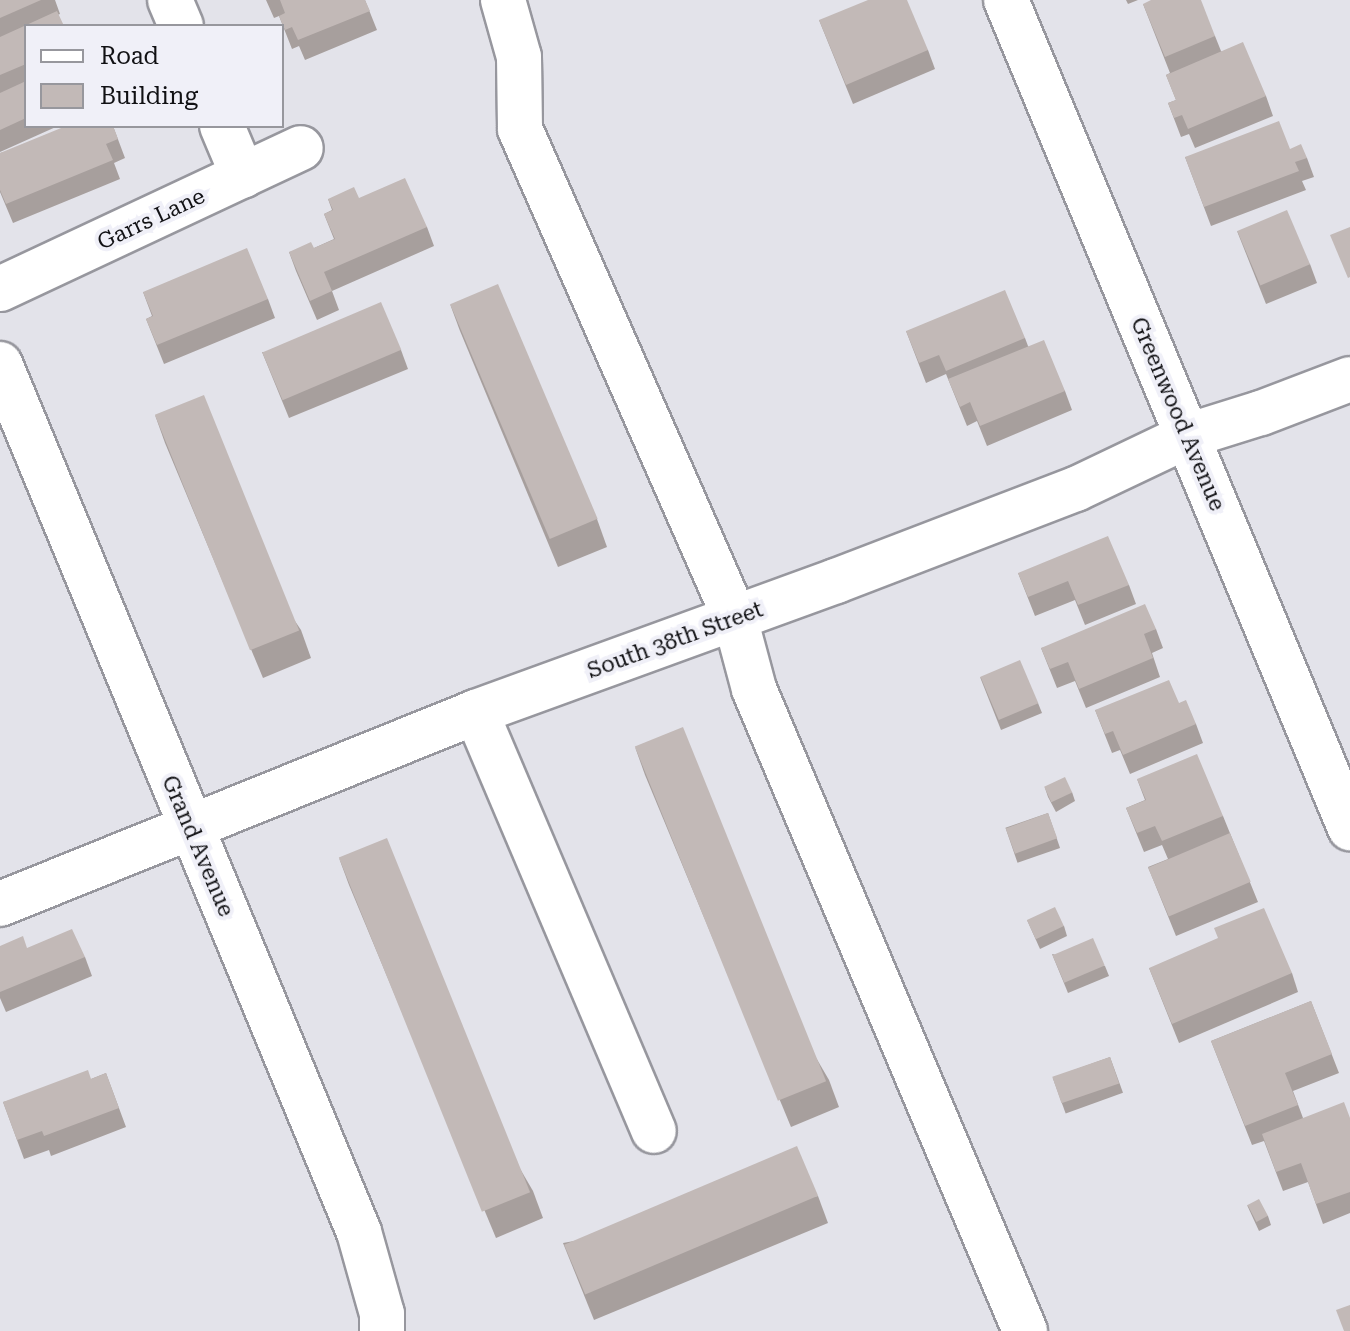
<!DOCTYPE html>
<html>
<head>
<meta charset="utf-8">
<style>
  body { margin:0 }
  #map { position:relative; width:1350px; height:1331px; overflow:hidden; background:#e3e3ea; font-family:"Roboto Serif",serif }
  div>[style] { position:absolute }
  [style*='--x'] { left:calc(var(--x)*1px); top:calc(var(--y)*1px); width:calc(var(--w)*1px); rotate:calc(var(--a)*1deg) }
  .roads { filter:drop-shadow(2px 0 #97979e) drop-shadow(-2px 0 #97979e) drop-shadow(0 2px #97979e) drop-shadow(0 -2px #97979e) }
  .minor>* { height:44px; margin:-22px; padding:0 22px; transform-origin:22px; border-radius:22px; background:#fff }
  .wall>* { inset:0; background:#a79f9d; transform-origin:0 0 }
  .building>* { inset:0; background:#c2b9b7; transform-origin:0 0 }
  span { translate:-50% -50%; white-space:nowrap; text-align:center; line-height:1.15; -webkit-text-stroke:8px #f0f0f8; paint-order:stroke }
  .street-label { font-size:22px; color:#111114 }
  .legend { position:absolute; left:24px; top:24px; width:260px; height:104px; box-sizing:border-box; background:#f0f0f8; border:2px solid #97979d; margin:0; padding:10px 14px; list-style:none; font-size:24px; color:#111114 }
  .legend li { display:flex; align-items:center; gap:16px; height:40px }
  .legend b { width:40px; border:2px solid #97979d }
</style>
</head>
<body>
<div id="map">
  <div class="roads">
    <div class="minor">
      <div style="--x:170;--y:0;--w:28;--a:67"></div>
      <div style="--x:503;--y:0;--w:59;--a:74.3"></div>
      <div style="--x:519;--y:57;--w:72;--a:89.2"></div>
      <div style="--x:520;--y:129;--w:534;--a:66.27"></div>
      <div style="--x:735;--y:618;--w:73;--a:75"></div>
      <div style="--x:754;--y:689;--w:697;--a:67.11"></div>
      <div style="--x:1006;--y:0;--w:897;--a:67.44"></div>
      <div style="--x:222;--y:126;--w:54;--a:67.2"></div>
      <div style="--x:0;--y:289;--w:332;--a:-25.1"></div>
      <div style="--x:0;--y:364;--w:939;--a:67.53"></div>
      <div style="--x:359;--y:1232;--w:85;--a:74.3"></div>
      <div style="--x:382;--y:1314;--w:17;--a:90"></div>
      <div style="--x:476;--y:712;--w:455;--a:67"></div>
      <div style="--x:0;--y:904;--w:513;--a:-21.97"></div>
      <div style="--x:476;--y:712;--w:383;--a:-20"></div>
      <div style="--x:836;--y:581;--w:257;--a:-21"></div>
      <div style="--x:1076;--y:489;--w:123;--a:-25.5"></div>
      <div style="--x:1187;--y:436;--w:77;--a:-17.3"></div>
      <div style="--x:1261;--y:413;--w:95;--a:-20.9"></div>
    </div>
  </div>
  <div class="wall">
    <div style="clip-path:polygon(0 0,55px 0,60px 14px,26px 26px,26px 126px,58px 126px,0 152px)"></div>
    <div style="clip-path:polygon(266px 0,365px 0,377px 30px,305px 60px,299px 46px,292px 49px,279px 16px,274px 18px)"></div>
    <div style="clip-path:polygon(1126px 0,1138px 0,1128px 4px)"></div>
    <div style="clip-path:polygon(1143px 4px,1215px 36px,1221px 51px,1266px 96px,1273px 116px,1195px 148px,1189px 134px,1181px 137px,1168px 103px,1176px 100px,1166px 75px,1170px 73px)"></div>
    <div style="clip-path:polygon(819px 20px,928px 50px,935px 69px,853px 104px)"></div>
    <div style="clip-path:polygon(113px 126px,125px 158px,114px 163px,120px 179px,13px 223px,0 192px,0 153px)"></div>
    <div style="clip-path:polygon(1290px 149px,1307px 158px,1314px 177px,1302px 181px,1306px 190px,1211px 226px,1185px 157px)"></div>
    <div style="clip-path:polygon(359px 198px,427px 227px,434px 246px,332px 291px,339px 310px,317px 320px,296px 271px,289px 252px,314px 248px,334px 239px,324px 214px,332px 210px,328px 199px)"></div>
    <div style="clip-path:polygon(1237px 231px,1310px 264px,1317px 283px,1266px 304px)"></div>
    <div style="clip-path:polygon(143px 292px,268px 299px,275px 318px,164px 364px,146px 319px,152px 316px)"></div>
    <div style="clip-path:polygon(450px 304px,597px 519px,607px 547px,558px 567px,460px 331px)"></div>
    <div style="clip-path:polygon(906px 331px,1025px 338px,1028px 346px,1065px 391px,1072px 410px,987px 446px,977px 421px,967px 426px,946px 374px,926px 383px)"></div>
    <div style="clip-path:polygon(401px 350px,408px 369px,289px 418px,262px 352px)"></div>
    <div style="clip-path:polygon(155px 415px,301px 630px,311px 658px,263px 678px,165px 443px)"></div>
    <div style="clip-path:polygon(1018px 573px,1129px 585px,1136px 604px,1085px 625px,1075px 600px,1035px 616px)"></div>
    <div style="clip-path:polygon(1156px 629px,1163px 648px,1152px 653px,1160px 677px,1086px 708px,1075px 681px,1057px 688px,1041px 648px)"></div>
    <div style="clip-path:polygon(980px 677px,1038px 703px,1042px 713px,1001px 730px)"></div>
    <div style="clip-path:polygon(1179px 703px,1196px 724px,1203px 743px,1130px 774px,1120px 750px,1112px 753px,1095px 710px)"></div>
    <div style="clip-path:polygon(635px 747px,829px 1080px,839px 1107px,791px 1127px,645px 775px)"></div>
    <div style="clip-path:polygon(1137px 779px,1223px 816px,1258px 902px,1176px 936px,1148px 867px,1168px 859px,1162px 845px,1144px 852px,1126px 808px,1145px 800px)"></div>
    <div style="clip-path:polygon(1045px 788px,1072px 792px,1075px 801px,1056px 812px,1048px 797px)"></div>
    <div style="left:1048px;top:813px;width:37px;height:45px;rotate:71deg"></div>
    <div style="clip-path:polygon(339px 858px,533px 1191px,543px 1218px,496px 1238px,349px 885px)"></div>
    <div style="clip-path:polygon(1027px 920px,1064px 926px,1067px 936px,1040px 949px)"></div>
    <div style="clip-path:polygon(0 946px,85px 957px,92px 976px,6px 1012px,0 998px)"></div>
    <div style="clip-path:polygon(1052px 954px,1105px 966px,1109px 976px,1068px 993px)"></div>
    <div style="clip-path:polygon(1149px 968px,1292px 973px,1298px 992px,1179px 1043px)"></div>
    <div style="clip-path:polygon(1311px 1001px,1339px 1073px,1293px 1091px,1303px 1118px,1350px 1118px,1350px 1213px,1323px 1224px,1308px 1182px,1283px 1191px,1264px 1141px,1252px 1145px,1211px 1041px)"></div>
    <div style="left:1110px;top:1057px;width:38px;height:61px;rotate:70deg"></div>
    <div style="clip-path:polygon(106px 1073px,126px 1127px,51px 1156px,49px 1150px,24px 1159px,3px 1102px,91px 1079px)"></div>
    <div style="clip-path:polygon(818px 1196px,828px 1223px,594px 1320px,563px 1243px)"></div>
    <div style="clip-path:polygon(1247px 1205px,1268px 1216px,1271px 1225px,1259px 1231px)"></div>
  </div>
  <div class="building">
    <div style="clip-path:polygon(0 0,41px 0,0 18px)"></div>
    <div style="clip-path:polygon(280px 0,365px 0,370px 11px,298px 40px,292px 27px,285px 30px,279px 16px,285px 13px)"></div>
    <div style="clip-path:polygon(868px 0,907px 0,928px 50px,846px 85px,819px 20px)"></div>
    <div style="clip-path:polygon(1151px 0,1201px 0,1215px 36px,1165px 57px,1143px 4px)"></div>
    <div style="clip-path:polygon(57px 11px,64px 26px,26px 26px,26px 64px,0 75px,0 37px)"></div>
    <div style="clip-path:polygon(1243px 42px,1266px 96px,1188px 129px,1182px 115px,1174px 118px,1168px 103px,1176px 100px,1166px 75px)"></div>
    <div style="clip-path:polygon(26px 81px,26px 118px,0 130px,0 93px)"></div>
    <div style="clip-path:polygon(1279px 121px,1290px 149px,1301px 144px,1307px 158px,1295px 162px,1299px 171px,1204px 207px,1185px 157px)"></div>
    <div style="clip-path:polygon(66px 126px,113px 126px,118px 139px,106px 144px,113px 160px,6px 204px,0 190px,0 153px)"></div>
    <div style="clip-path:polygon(405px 178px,427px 227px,324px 272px,332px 291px,310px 301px,289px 252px,311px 242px,314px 248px,335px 239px,324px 214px,333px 210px,328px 199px,354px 187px,359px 198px)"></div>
    <div style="left:1287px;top:210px;width:59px;height:54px;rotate:67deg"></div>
    <div style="clip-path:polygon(1350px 227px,1350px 277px,1348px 278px,1330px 235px)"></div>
    <div style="clip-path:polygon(247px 248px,268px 299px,157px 345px,146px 319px,153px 316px,143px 292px)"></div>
    <div style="left:498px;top:284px;width:255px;height:52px;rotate:67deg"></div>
    <div style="clip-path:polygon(1005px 290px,1025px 338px,946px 371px,939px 355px,919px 363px,906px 331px)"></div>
    <div style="left:381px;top:302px;width:52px;height:129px;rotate:67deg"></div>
    <div style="clip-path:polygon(1044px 340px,1065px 391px,980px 426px,970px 402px,960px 407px,948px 379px)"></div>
    <div style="left:204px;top:395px;width:254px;height:53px;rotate:68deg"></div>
    <div style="clip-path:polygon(1108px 536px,1129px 585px,1078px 605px,1068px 581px,1028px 597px,1018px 573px)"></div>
    <div style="clip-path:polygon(1145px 604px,1156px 629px,1144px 634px,1153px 658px,1079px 689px,1068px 662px,1050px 669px,1041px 648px)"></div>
    <div style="left:1020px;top:660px;width:47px;height:43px;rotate:67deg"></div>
    <div style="clip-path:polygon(1169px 680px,1179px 703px,1186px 700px,1196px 724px,1123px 755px,1113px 731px,1105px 734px,1095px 710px)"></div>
    <div style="left:683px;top:727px;width:382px;height:52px;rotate:68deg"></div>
    <div style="clip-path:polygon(1197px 754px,1223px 816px,1162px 841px,1155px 826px,1137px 833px,1126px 808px,1146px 800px,1137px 779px)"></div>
    <div style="left:1065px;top:777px;width:17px;height:23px;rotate:65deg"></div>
    <div style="left:1048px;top:813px;width:27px;height:45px;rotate:70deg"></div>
    <div style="left:1230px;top:833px;width:53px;height:89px;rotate:67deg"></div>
    <div style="left:387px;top:838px;width:382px;height:52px;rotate:68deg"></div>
    <div style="left:1055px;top:907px;width:21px;height:31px;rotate:65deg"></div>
    <div style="clip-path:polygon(1264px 908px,1292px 973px,1172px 1024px,1149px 968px,1218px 938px,1214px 928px)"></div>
    <div style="clip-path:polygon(72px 929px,85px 957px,0 992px,0 946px,23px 936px,27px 948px)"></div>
    <div style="left:1093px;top:938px;width:30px;height:44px;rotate:67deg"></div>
    <div style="clip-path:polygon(1311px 1001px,1332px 1054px,1285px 1073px,1298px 1105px,1245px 1126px,1211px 1041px)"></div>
    <div style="left:1110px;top:1057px;width:28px;height:61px;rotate:71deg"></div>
    <div style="clip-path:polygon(88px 1070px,91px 1079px,106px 1073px,119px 1108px,44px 1136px,42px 1131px,17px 1140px,3px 1102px)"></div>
    <div style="clip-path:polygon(1344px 1102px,1350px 1118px,1350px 1192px,1316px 1204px,1301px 1163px,1276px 1172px,1262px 1134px)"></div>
    <div style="left:797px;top:1146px;width:54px;height:253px;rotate:67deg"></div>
    <div style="left:1259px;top:1199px;width:19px;height:13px;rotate:62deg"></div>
    <div style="clip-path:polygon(1350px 1305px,1350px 1331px,1344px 1331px,1336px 1310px)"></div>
  </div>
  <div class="street-label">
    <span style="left:151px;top:219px;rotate:-25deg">Garrs Lane</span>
    <span style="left:1178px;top:414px;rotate:67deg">Greenwood Avenue</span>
    <span style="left:675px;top:640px;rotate:-20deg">South 38th Street</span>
    <span style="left:198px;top:846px;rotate:67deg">Grand Avenue</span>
  </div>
  <ul class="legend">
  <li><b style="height:10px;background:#fff"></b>Road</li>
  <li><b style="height:22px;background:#c2b9b7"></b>Building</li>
  </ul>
</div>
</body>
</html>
